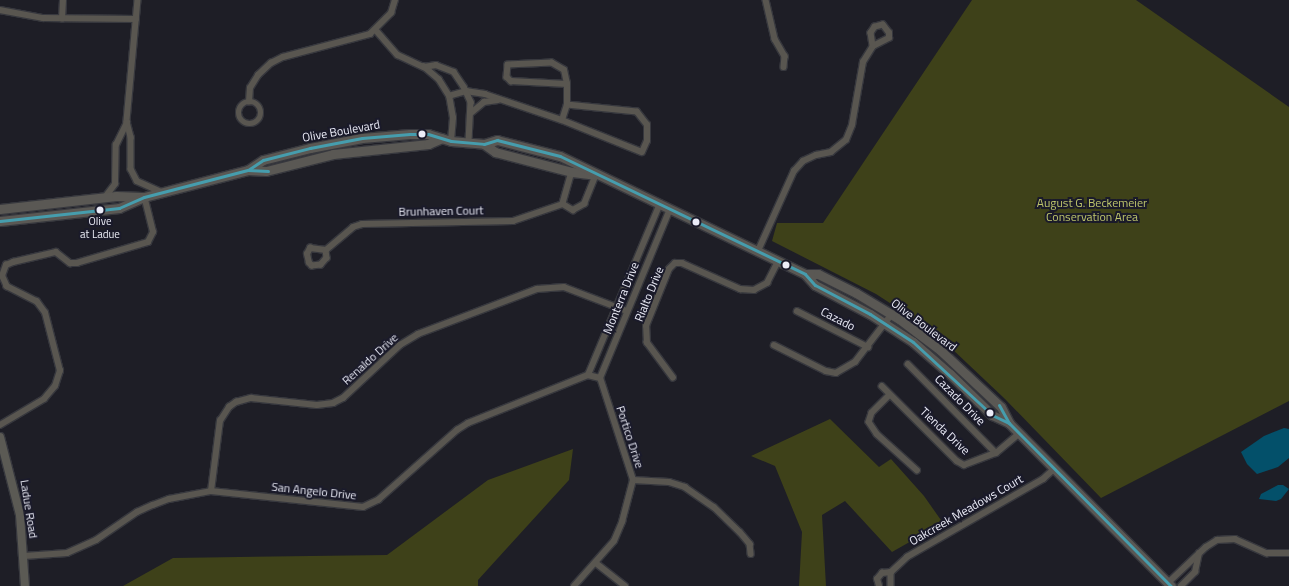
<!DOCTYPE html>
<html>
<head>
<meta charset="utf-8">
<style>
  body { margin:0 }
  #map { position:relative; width:1289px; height:586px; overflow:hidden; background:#1e1e26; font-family:"Titillium Web",sans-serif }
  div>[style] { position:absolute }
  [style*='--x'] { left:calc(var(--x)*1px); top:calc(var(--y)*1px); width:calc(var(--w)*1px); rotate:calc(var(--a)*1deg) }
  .green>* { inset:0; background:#3e4119 }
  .water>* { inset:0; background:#03506a }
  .roads { filter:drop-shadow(1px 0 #37383e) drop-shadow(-1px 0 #37383e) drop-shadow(0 1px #37383e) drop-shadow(0 -1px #37383e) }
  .street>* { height:5.5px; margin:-2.75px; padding:0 2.75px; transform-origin:2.75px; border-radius:2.75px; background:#595650 }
  .street>.ring { margin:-2.75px; padding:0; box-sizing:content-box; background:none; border:5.5px solid #595650; border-radius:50% }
  .secondary>* { height:8px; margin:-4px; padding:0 4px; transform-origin:4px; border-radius:4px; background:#5b5a54 }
  .primary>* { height:9px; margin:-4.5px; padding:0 4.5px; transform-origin:4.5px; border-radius:4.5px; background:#5a5854 }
  .bus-1>* { height:3px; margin:-1.5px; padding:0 1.5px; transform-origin:1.5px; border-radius:1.5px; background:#469dad }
  .dots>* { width:11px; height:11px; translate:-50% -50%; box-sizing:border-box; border:2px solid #1a1a2a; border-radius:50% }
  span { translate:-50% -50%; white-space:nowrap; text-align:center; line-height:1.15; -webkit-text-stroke:4px #1a1a2a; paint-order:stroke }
  .bus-label { font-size:11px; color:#ebecf7 }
  .street-label { font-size:12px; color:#ebecf7 }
  .park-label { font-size:12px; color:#bfc66c }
</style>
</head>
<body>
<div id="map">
  <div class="green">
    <div style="clip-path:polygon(972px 0,1136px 0,1289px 107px,1289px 401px,1101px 498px,1005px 399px,950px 347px,913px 318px,876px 294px,772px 241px,777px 223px,823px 223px)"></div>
    <div style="clip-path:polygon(830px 419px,879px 467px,891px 459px,924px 496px,943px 523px,892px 552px,845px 501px,822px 515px,826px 586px,799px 586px,802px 532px,775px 466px,751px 456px)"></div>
    <div style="clip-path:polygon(573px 449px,569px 480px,478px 580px,478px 586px,123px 586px,173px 558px,387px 555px,488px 480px)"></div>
  </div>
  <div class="water">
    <div style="clip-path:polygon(1284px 428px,1289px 429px,1289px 458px,1278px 467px,1257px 474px,1247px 464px,1241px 452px,1264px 436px)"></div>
    <div style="clip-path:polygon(1278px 485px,1283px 485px,1289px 489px,1281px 499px,1276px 501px,1259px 499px,1261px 494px)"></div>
  </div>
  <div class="roads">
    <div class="street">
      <div style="--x:138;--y:0;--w:122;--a:95.2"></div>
      <div style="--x:127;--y:122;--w:16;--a:75"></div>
      <div style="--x:131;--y:137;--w:32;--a:90"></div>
      <div style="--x:131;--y:169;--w:13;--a:63"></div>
      <div style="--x:137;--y:181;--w:27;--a:24"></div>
      <div style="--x:766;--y:0;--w:40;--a:77"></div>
      <div style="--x:775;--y:39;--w:20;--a:60"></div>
      <div style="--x:785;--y:56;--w:11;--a:95"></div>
      <div style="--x:0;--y:10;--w:44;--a:10.5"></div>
      <div style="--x:43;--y:18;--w:93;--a:0.6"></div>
      <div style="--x:62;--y:19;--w:19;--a:-87"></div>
      <div style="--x:376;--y:30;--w:33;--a:49"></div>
      <div style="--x:398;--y:55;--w:29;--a:25"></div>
      <div style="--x:449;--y:96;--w:18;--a:-16"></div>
      <div style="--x:466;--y:91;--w:19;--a:9"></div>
      <div style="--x:485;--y:94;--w:81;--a:18.7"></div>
      <div style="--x:562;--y:120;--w:86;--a:21.8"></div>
      <div style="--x:642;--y:152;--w:12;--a:-66"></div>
      <div style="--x:647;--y:141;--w:16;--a:-90"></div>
      <div style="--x:647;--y:125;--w:16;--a:-128"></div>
      <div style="--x:637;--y:112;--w:70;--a:-174.3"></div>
      <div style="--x:249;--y:102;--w:14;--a:-86"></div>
      <div style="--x:250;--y:88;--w:15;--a:-58"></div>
      <div style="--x:258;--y:75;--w:18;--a:-43"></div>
      <div style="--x:271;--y:63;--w:13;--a:-27"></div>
      <div style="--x:283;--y:57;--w:90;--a:-14.8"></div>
      <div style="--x:370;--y:34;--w:30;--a:-45"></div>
      <div style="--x:391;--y:13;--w:14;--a:-73"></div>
      <div class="ring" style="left:239px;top:102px;width:16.5px;height:16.5px"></div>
      <div style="--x:471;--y:113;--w:17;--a:-40"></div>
      <div style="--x:484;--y:102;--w:14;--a:-8"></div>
      <div style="--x:562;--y:120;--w:16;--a:-72"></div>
      <div style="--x:567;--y:105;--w:21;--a:-90"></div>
      <div style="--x:567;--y:84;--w:14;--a:-102"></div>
      <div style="--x:564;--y:70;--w:14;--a:-150"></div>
      <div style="--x:552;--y:63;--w:44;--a:177.4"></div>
      <div style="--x:508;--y:65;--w:12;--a:95"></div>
      <div style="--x:507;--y:77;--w:6;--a:45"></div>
      <div style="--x:511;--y:81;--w:56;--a:3.1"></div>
      <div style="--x:451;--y:141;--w:23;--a:-85"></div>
      <div style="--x:453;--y:118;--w:22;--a:-100"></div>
      <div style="--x:449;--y:96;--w:19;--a:-122"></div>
      <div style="--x:439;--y:80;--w:20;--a:-139"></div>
      <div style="--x:424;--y:67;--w:12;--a:-9"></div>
      <div style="--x:436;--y:65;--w:19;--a:21"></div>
      <div style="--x:454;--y:72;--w:18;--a:56"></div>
      <div style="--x:464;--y:87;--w:17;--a:65"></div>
      <div style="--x:471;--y:102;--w:40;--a:92.9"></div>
      <div style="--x:572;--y:172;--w:33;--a:106"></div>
      <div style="--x:563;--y:204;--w:12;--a:31"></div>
      <div style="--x:573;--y:210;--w:13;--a:-29"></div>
      <div style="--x:584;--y:204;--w:31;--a:-68"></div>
      <div style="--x:106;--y:196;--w:15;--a:-53"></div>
      <div style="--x:115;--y:184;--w:39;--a:-89"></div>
      <div style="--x:116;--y:145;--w:25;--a:-64"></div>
      <div style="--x:326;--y:250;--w:8;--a:83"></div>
      <div style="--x:327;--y:258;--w:9;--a:131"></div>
      <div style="--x:321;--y:265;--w:9;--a:174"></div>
      <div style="--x:312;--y:266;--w:4;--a:-135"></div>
      <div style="--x:309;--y:263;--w:9;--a:-103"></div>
      <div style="--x:307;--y:254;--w:7;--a:-63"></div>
      <div style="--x:310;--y:248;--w:16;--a:7"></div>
      <div style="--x:326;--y:250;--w:35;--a:-40"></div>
      <div style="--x:353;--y:227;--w:9;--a:-18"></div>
      <div style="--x:362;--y:224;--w:151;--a:-1.1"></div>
      <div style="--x:513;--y:221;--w:53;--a:-18.8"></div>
      <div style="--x:758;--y:251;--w:88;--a:-65.8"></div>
      <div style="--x:794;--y:171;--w:13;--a:-48"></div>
      <div style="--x:803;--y:161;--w:14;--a:-25"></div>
      <div style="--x:816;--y:155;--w:15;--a:-11"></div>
      <div style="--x:831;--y:152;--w:19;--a:-39"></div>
      <div style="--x:846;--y:140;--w:16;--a:-68"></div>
      <div style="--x:852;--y:125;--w:64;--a:-80.1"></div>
      <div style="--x:863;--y:62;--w:19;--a:-58"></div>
      <div style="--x:873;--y:46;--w:18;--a:-27"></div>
      <div style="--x:889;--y:38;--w:5;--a:-90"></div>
      <div style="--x:889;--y:33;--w:10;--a:-127"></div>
      <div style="--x:883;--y:25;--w:8;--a:166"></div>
      <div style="--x:875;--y:27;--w:7;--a:124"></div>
      <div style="--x:871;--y:33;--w:13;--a:81"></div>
      <div style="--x:797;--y:311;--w:80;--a:26.9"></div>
      <div style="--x:774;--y:345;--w:58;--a:26.6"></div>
      <div style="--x:826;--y:371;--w:10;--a:11"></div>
      <div style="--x:836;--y:373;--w:22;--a:-30"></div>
      <div style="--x:855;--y:362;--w:61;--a:-52.4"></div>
      <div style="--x:908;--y:364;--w:125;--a:45.3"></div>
      <div style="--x:588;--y:375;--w:186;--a:-67.2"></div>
      <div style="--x:673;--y:378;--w:44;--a:-126.6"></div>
      <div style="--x:647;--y:343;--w:17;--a:-93"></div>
      <div style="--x:646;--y:326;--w:61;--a:-68"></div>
      <div style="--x:669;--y:269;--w:8;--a:-45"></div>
      <div style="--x:675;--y:263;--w:7;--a:0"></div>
      <div style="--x:682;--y:263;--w:64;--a:24.1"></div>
      <div style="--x:740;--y:289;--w:14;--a:4"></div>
      <div style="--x:754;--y:290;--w:15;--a:-28"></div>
      <div style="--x:767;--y:283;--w:25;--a:-63"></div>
      <div style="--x:882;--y:386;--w:106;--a:45"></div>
      <div style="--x:957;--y:461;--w:8;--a:30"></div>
      <div style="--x:964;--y:465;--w:34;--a:-21"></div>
      <div style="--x:996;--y:453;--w:30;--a:-40"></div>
      <div style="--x:890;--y:395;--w:25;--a:135"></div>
      <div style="--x:872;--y:413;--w:9;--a:108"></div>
      <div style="--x:869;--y:422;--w:14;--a:56"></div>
      <div style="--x:877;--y:434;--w:54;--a:42"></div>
      <div style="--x:0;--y:425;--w:51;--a:-30.6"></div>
      <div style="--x:44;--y:399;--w:17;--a:-50"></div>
      <div style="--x:55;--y:386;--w:16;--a:-72"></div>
      <div style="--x:60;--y:371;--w:60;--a:-104.5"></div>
      <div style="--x:45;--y:313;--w:14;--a:-126"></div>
      <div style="--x:37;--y:302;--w:34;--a:-153"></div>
      <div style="--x:7;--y:287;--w:12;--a:-114"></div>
      <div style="--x:2;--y:276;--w:12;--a:-70"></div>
      <div style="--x:6;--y:265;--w:8;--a:-23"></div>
      <div style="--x:13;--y:262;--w:44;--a:-13.1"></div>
      <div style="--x:56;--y:252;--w:18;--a:38"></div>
      <div style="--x:70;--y:263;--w:7;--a:0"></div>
      <div style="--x:77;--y:263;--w:74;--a:-16.5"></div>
      <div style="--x:148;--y:242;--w:11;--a:-63"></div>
      <div style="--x:153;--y:232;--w:36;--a:-104"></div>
      <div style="--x:633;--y:480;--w:36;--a:3"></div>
      <div style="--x:669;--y:482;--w:17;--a:17"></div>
      <div style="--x:685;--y:487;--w:35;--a:35"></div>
      <div style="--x:714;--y:507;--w:36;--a:44"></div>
      <div style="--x:740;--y:532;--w:16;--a:50"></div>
      <div style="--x:750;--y:544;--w:10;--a:84"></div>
      <div style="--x:211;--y:491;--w:71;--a:-82.7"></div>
      <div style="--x:220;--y:421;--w:17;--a:-57"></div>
      <div style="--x:229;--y:407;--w:9;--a:-36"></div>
      <div style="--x:236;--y:402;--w:16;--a:-15"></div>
      <div style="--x:251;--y:398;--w:66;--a:6.1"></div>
      <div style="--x:317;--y:405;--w:16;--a:-7"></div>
      <div style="--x:333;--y:403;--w:11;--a:-27"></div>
      <div style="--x:343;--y:398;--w:78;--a:-42.9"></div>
      <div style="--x:400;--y:345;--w:21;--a:-31"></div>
      <div style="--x:418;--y:334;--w:127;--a:-20.7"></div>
      <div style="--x:537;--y:289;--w:27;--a:-4"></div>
      <div style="--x:564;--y:287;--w:67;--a:20.9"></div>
      <div style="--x:24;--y:556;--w:43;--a:-4"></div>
      <div style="--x:67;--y:553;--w:32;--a:-24"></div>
      <div style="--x:96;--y:540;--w:50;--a:-34.3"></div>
      <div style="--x:137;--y:512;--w:17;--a:-24"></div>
      <div style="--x:153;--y:505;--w:17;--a:-21"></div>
      <div style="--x:169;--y:499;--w:43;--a:-10.8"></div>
      <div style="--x:211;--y:491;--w:153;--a:6"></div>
      <div style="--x:363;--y:507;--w:17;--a:-25"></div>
      <div style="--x:378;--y:500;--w:106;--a:-41.5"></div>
      <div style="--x:457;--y:430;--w:13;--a:-32"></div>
      <div style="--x:468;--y:423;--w:129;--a:-21.8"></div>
      <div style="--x:588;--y:375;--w:12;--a:14"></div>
      <div style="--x:596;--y:563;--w:37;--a:38"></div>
      <div style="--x:891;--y:572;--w:14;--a:90"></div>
      <div style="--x:1168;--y:583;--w:52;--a:-43.5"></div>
      <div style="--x:1206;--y:547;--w:13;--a:-32"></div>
      <div style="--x:1217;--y:540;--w:18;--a:-3"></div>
      <div style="--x:1235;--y:539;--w:35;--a:24"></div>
      <div style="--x:1267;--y:553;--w:22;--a:0"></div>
      <div style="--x:574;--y:586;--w:60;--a:-48.4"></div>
      <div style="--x:614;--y:541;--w:21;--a:-67"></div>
      <div style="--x:622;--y:522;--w:43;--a:-75.3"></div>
      <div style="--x:633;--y:480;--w:107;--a:-107.9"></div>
      <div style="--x:600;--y:378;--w:183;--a:-67.5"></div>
      <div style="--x:879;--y:586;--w:7;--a:-106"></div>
      <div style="--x:877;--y:579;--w:8;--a:-50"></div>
      <div style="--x:882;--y:573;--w:9;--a:-6"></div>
      <div style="--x:891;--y:572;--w:22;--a:-43"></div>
      <div style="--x:907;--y:557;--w:157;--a:-29.8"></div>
      <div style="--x:1043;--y:479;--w:15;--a:-42"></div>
      <div style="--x:1181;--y:586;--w:20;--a:-45"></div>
      <div style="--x:1195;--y:572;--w:19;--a:-78"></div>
    </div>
    <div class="secondary">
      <div style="--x:0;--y:437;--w:81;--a:75.6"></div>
      <div style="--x:20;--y:515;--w:71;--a:86"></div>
    </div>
    <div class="primary">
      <div style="--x:484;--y:144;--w:14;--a:36"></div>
      <div style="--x:495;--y:152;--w:80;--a:14.6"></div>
      <div style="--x:572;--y:172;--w:23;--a:7"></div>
      <div style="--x:248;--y:170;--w:18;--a:-34"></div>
      <div style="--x:263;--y:160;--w:49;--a:-14.3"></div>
      <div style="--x:310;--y:148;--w:53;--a:-10.9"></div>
      <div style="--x:362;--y:138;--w:48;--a:-4.8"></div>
      <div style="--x:410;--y:134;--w:18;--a:0"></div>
      <div style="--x:428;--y:134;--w:24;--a:17"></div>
      <div style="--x:451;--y:141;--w:33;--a:5"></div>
      <div style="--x:484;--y:144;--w:14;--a:-17"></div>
      <div style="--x:497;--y:140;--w:65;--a:14.3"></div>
      <div style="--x:560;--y:156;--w:272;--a:25.7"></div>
      <div style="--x:805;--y:274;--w:15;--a:48"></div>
      <div style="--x:815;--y:285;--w:62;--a:27.8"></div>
      <div style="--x:870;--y:314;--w:51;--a:33.1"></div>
      <div style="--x:913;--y:342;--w:49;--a:40.9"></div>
      <div style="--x:950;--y:374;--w:59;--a:44.3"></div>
      <div style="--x:992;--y:415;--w:19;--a:25"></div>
      <div style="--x:0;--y:209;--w:117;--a:-6.4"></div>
      <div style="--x:116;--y:196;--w:26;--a:2"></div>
      <div style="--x:0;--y:221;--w:120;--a:-6.2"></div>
      <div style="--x:119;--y:208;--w:27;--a:-24"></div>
      <div style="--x:144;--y:197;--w:107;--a:-14.6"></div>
      <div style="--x:248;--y:170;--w:18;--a:3"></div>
      <div style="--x:266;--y:171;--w:69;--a:-14.2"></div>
      <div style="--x:333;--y:154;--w:96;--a:-6"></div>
      <div style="--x:428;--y:144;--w:15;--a:-23"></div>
      <div style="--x:805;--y:274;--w:13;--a:0"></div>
      <div style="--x:818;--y:274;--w:42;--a:26.6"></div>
      <div style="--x:856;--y:293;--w:50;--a:31.2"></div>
      <div style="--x:899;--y:319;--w:51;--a:37.1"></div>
      <div style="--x:940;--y:350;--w:83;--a:43.1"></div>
      <div style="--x:1001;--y:407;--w:18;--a:63"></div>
      <div style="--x:1009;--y:423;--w:230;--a:45.2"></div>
    </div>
  </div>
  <div class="bus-1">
    <div style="--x:248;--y:170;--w:18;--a:-34"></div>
    <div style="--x:263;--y:160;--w:49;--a:-14.3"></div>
    <div style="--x:310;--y:148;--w:53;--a:-10.9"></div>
    <div style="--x:362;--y:138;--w:48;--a:-4.8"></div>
    <div style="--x:410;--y:134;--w:18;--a:0"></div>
    <div style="--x:428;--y:134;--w:24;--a:17"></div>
    <div style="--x:451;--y:141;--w:33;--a:5"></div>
    <div style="--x:484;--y:144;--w:14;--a:-17"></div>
    <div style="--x:497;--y:140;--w:65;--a:14.3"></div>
    <div style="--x:560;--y:156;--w:272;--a:25.7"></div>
    <div style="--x:805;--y:274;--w:15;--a:48"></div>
    <div style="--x:815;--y:285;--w:62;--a:27.8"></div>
    <div style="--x:870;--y:314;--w:51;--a:33.1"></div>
    <div style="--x:913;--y:342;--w:108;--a:42.7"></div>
    <div style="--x:992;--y:415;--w:19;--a:25"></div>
    <div style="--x:0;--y:221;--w:120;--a:-6.2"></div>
    <div style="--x:119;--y:208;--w:27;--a:-24"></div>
    <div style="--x:144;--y:197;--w:107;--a:-14.6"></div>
    <div style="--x:248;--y:170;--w:20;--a:3"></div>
    <div style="--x:999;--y:405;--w:21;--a:61"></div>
    <div style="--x:1009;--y:423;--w:230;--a:45.2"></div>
  </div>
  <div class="dots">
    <div style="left:422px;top:134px;background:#ebecf7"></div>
    <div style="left:100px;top:210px;background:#ebecf7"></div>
    <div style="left:696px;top:222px;background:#ebecf7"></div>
    <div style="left:786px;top:265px;background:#ebecf7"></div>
    <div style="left:990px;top:413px;background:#ebecf7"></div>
  </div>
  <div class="bus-label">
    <span style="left:100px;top:228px">Olive<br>at Ladue</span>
  </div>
  <div class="street-label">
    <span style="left:341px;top:131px;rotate:-10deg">Olive Boulevard</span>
    <span style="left:441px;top:211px;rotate:-1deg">Brunhaven Court</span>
    <span style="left:649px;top:294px;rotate:-68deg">Rialto Drive</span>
    <span style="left:621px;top:298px;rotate:-68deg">Monterra Drive</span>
    <span style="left:838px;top:319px;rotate:27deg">Cazado</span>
    <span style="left:924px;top:325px;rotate:37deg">Olive Boulevard</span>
    <span style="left:370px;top:359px;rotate:-42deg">Renaldo Drive</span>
    <span style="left:960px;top:400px;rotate:45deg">Cazado Drive</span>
    <span style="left:945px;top:431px;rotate:43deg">Tienda Drive</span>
    <span style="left:630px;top:437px;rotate:72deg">Portico Drive</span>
    <span style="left:314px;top:491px;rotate:6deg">San Angelo Drive</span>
    <span style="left:29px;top:509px;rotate:81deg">Ladue Road</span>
    <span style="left:966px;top:510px;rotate:-30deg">Oakcreek Meadows Court</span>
  </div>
  <div class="park-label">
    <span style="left:1092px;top:210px">August G. Beckemeier<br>Conservation Area</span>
  </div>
</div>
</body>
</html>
